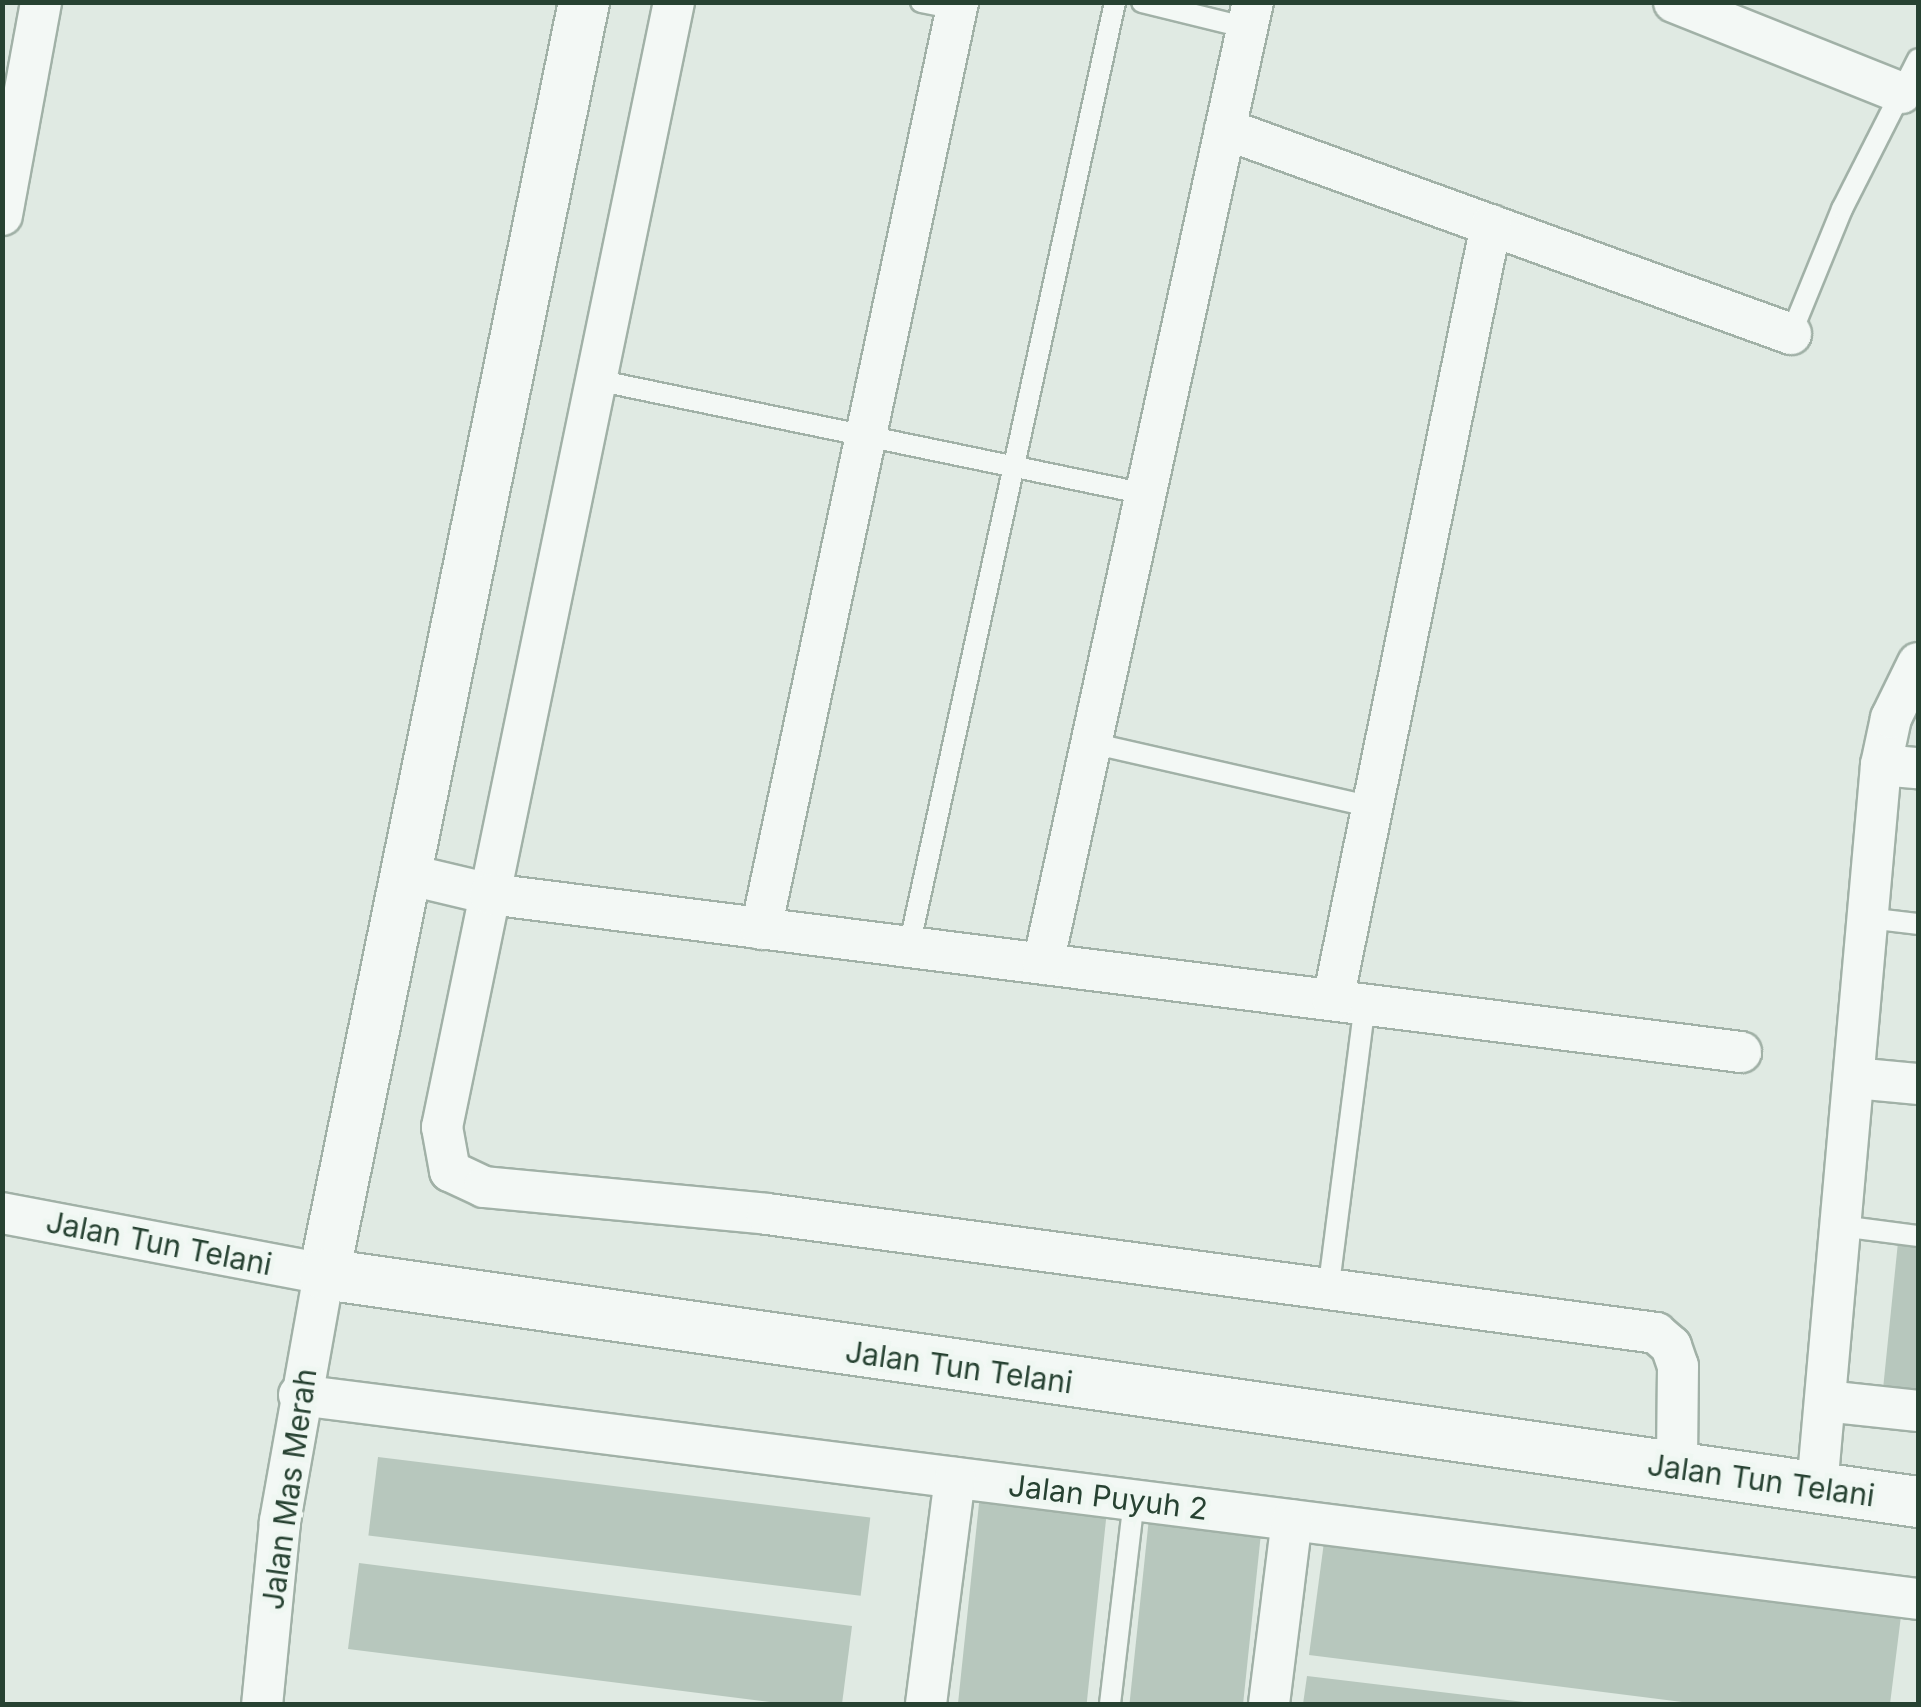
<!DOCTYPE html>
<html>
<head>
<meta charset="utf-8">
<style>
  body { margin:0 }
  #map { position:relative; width:1921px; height:1707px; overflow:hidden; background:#e0eae3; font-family:Inter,sans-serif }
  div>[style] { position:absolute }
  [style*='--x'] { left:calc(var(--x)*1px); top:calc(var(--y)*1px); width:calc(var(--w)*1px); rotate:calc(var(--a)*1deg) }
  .building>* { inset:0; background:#b7c7bd; transform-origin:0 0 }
  .roads { filter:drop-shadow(2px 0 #a1b1a7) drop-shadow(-2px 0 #a1b1a7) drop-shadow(0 2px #a1b1a7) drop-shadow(0 -2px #a1b1a7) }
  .service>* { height:20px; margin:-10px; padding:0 10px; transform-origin:10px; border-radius:10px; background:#f3f8f5 }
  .minor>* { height:40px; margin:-20px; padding:0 20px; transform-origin:20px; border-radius:20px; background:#f3f8f5 }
  .tertiary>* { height:50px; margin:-25px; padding:0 25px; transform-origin:25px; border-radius:25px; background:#f3f8f5 }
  span { translate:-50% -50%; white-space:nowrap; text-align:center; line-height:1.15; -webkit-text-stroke:10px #eff7f2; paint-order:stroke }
  .street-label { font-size:30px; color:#274232 }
  .frame { position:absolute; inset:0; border:5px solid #274232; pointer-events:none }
</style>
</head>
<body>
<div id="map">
  <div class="building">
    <div style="clip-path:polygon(1898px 1242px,1918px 1245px,1918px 1402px,1882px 1399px)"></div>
    <div style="left:378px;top:1457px;width:496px;height:79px;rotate:7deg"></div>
    <div style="left:982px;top:1475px;width:128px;height:230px;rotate:6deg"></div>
    <div style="left:1149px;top:1518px;width:113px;height:187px;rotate:6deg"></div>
    <div style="clip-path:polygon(1324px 1542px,1901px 1616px,1890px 1704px,1698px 1704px,1309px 1655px)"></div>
    <div style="clip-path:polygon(359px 1563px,852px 1626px,842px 1704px,786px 1704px,348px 1649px)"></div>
    <div style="clip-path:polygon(1307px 1676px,1524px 1702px,1524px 1704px,1303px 1704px)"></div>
  </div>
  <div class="roads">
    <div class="service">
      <div style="--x:921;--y:2;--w:36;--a:11"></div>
      <div style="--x:1142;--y:2;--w:109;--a:13.8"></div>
      <div style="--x:1791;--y:334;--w:135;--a:-67.8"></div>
      <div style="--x:1842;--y:209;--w:168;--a:-63.1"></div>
      <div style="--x:596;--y:380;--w:562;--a:11.71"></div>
      <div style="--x:1091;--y:743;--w:289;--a:12.8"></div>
      <div style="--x:1868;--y:918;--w:50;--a:6.8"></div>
      <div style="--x:909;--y:947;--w:967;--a:-77.7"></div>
      <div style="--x:1841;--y:1226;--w:78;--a:7.4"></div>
      <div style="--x:1328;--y:1292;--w:290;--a:-82.7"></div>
      <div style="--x:1110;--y:1704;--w:204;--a:-83.3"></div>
    </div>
    <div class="minor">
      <div style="--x:674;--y:2;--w:1149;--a:101.65"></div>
      <div style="--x:442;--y:1127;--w:45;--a:79.7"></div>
      <div style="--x:450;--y:1171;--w:38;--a:25"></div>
      <div style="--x:484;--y:1187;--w:284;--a:5.4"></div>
      <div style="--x:767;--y:1214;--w:897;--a:7.62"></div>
      <div style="--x:1656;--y:1333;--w:20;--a:41"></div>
      <div style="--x:1671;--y:1346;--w:21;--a:71"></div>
      <div style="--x:1678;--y:1366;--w:102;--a:90.6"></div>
      <div style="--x:1674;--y:2;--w:245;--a:21.8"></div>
      <div style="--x:1225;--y:129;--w:602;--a:19.91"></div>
      <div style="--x:2;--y:215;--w:217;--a:-79.6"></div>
      <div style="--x:1881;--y:765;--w:37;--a:5"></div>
      <div style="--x:406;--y:874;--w:86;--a:13.4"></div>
      <div style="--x:490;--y:894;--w:1261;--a:7.2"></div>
      <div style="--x:761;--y:929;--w:948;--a:-78"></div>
      <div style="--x:1043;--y:964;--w:985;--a:-77.69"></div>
      <div style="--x:1333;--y:1000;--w:791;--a:-78.48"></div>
      <div style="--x:1854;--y:1078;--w:64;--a:5.4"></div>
      <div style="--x:2;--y:1213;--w:328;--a:10.7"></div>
      <div style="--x:324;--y:1274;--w:252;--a:100.1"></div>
      <div style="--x:280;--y:1522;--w:183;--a:95.6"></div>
      <div style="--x:299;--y:1395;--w:1632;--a:7.18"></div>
      <div style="--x:1825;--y:1401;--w:94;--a:6.1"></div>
      <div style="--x:1817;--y:1488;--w:726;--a:-84.94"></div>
      <div style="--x:1881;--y:765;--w:48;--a:-78"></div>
      <div style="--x:1891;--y:718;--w:61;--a:-63.9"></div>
      <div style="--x:926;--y:1704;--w:228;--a:-82.7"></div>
      <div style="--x:1269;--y:1704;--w:185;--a:-82.9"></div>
    </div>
    <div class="tertiary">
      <div style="--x:584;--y:2;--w:1298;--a:101.55"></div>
      <div style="--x:324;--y:1274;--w:1610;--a:8.14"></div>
    </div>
  </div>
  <div class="street-label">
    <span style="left:159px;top:1243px;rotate:11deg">Jalan Tun Telani</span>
    <span style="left:959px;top:1367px;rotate:8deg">Jalan Tun Telani</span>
    <span style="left:1761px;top:1480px;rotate:8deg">Jalan Tun Telani</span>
    <span style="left:289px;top:1489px;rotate:-82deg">Jalan Mas Merah</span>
    <span style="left:1108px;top:1497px;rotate:7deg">Jalan Puyuh 2</span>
  </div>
  <div class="frame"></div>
</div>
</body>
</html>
